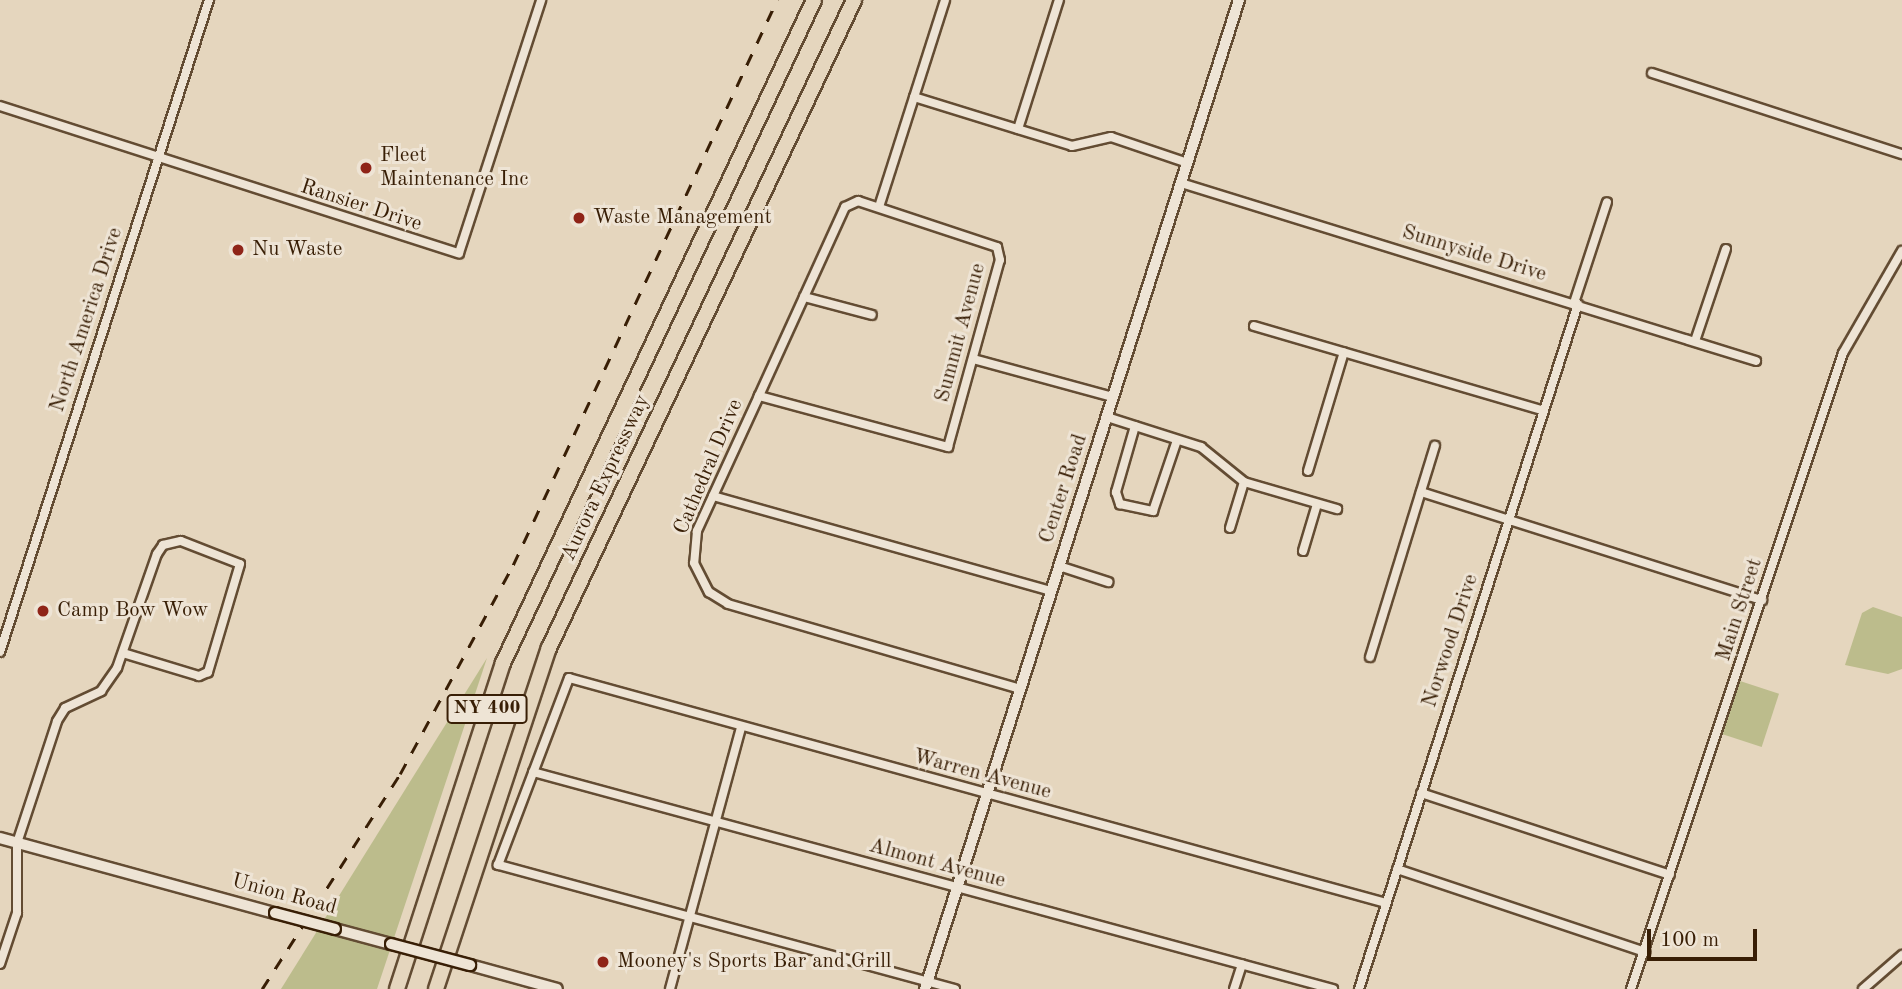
<!DOCTYPE html>
<html>
<head>
<meta charset="utf-8">
<style>
  body { margin:0 }
  #map { position:relative; width:1902px; height:989px; overflow:hidden; background:#e5d6be; font-family:"Old Standard TT",serif }
  div>[style] { position:absolute }
  [style*='--x'] { left:calc(var(--x)*1px); top:calc(var(--y)*1px); width:calc(var(--w)*1px); rotate:calc(var(--a)*1deg) }
  .green>* { inset:0; background:#bcbc8c; transform-origin:0 0 }
  .roads { filter:drop-shadow(2px 0 #634c33) drop-shadow(-2px 0 #634c33) drop-shadow(0 2px #634c33) drop-shadow(0 -2px #634c33) }
  .minor>* { height:8px; margin:-4px; padding:0 4px; transform-origin:4px; border-radius:4px; background:#eee4d5 }
  .secondary>* { height:10px; margin:-5px; padding:0 5px; transform-origin:5px; border-radius:5px; background:#eee4d5 }
  .motorway>* { height:14px; margin:-7px; padding:0 7px; transform-origin:7px; border-radius:7px; background:#e5d6be }
  .rail>* { height:2.5px; margin-top:-1.25px; transform-origin:0; background:repeating-linear-gradient(90deg,#381e05 0 12px,transparent 0 24px) }
  .bridges { filter:drop-shadow(2px 0 #381e05) drop-shadow(-2px 0 #381e05) drop-shadow(0 2px #381e05) drop-shadow(0 -2px #381e05) }
  .secondary-bridge>* { height:10px; margin:-5px; padding:0 5px; transform-origin:5px; border-radius:5px; background:#eee4d5 }
  .dots>* { width:19px; height:19px; translate:-50% -50%; box-sizing:border-box; border:4px solid #eee4d5; border-radius:50% }
  span { translate:-50% -50%; white-space:nowrap; text-align:center; line-height:1.15; -webkit-text-stroke:6px #eee4d5; paint-order:stroke }
  .shield-label span { padding:2px 5px; background:#eee4d5; border:2px solid; border-radius:5px; -webkit-text-stroke-width:0 }
  .shield-label { font-size:19px; color:#381e05; font-weight:700 }
  .poi-label { font-size:21px; color:#381e05 }
  .left { translate:0 -50%; text-align:left }
  .street-label { font-size:21px; color:#381e05 }
  .scale { position:absolute; left:1647px; top:929px; width:110px; height:32px; box-sizing:border-box; border:4px solid #381e05; border-top:0; padding-left:9px; font-size:21px; line-height:24px; white-space:nowrap; color:#381e05; -webkit-text-stroke:5px #eee4d5; paint-order:stroke }
</style>
</head>
<body>
<div id="map">
  <div class="green">
    <div style="clip-path:polygon(1873px 607px,1902px 617px,1902px 669px,1888px 674px,1845px 665px,1862px 613px)"></div>
    <div style="clip-path:polygon(487px 658px,377px 989px,281px 989px)"></div>
    <div style="left:1740px;top:681px;width:41px;height:56px;rotate:18deg"></div>
  </div>
  <div class="roads">
    <div class="minor">
      <div style="--x:1652;--y:73;--w:263;--a:18"></div>
      <div style="--x:914;--y:97;--w:165;--a:17.2"></div>
      <div style="--x:1072;--y:146;--w:40;--a:-13"></div>
      <div style="--x:1111;--y:137;--w:81;--a:18.7"></div>
      <div style="--x:0;--y:106;--w:482;--a:17.8"></div>
      <div style="--x:459;--y:253;--w:266;--a:-72"></div>
      <div style="--x:1018;--y:129;--w:135;--a:-72.4"></div>
      <div style="--x:1181;--y:183;--w:602;--a:17.2"></div>
      <div style="--x:879;--y:207;--w:217;--a:-72.3"></div>
      <div style="--x:804;--y:297;--w:70;--a:14.8"></div>
      <div style="--x:1574;--y:303;--w:106;--a:-71.9"></div>
      <div style="--x:1254;--y:326;--w:302;--a:16.3"></div>
      <div style="--x:1695;--y:341;--w:97;--a:-71.4"></div>
      <div style="--x:973;--y:359;--w:145;--a:15.2"></div>
      <div style="--x:759;--y:396;--w:196;--a:15.1"></div>
      <div style="--x:948;--y:447;--w:194;--a:-74.5"></div>
      <div style="--x:1000;--y:260;--w:13;--a:-103"></div>
      <div style="--x:997;--y:247;--w:146;--a:-161.7"></div>
      <div style="--x:858;--y:201;--w:14;--a:155"></div>
      <div style="--x:845;--y:207;--w:208;--a:114.5"></div>
      <div style="--x:759;--y:396;--w:149;--a:114.7"></div>
      <div style="--x:697;--y:531;--w:32;--a:95"></div>
      <div style="--x:694;--y:563;--w:33;--a:63"></div>
      <div style="--x:709;--y:592;--w:22;--a:32"></div>
      <div style="--x:728;--y:604;--w:305;--a:16.2"></div>
      <div style="--x:1107;--y:417;--w:99;--a:17.7"></div>
      <div style="--x:1201;--y:447;--w:55;--a:39.1"></div>
      <div style="--x:1244;--y:482;--w:97;--a:16.2"></div>
      <div style="--x:1135;--y:426;--w:69;--a:106.1"></div>
      <div style="--x:1116;--y:492;--w:13;--a:72"></div>
      <div style="--x:1120;--y:504;--w:34;--a:12"></div>
      <div style="--x:1153;--y:511;--w:75;--a:-71.3"></div>
      <div style="--x:1308;--y:471;--w:124;--a:-73.2"></div>
      <div style="--x:1421;--y:492;--w:358;--a:17.6"></div>
      <div style="--x:713;--y:496;--w:352;--a:15.7"></div>
      <div style="--x:1230;--y:528;--w:48;--a:-73.1"></div>
      <div style="--x:1303;--y:551;--w:49;--a:-73.4"></div>
      <div style="--x:1059;--y:566;--w:52;--a:18.1"></div>
      <div style="--x:0;--y:652;--w:685;--a:-72.23"></div>
      <div style="--x:1370;--y:657;--w:221;--a:-72.9"></div>
      <div style="--x:533;--y:772;--w:829;--a:15.18"></div>
      <div style="--x:1421;--y:793;--w:262;--a:18.2"></div>
      <div style="--x:1397;--y:869;--w:262;--a:18.5"></div>
      <div style="--x:0;--y:964;--w:54;--a:-71.6"></div>
      <div style="--x:17;--y:913;--w:70;--a:-90"></div>
      <div style="--x:17;--y:843;--w:128;--a:-71.8"></div>
      <div style="--x:57;--y:721;--w:15;--a:-58"></div>
      <div style="--x:65;--y:708;--w:40;--a:-25"></div>
      <div style="--x:101;--y:691;--w:28;--a:-55"></div>
      <div style="--x:117;--y:668;--w:121;--a:-70.7"></div>
      <div style="--x:157;--y:554;--w:11;--a:-56"></div>
      <div style="--x:163;--y:545;--w:18;--a:-13"></div>
      <div style="--x:181;--y:541;--w:63;--a:21.3"></div>
      <div style="--x:240;--y:564;--w:113;--a:106.5"></div>
      <div style="--x:208;--y:672;--w:10;--a:156"></div>
      <div style="--x:199;--y:676;--w:79;--a:-163.2"></div>
      <div style="--x:670;--y:989;--w:271;--a:-74.8"></div>
      <div style="--x:955;--y:989;--w:474;--a:-164.8"></div>
      <div style="--x:498;--y:865;--w:200;--a:-69.2"></div>
      <div style="--x:569;--y:678;--w:847;--a:15.4"></div>
      <div style="--x:1234;--y:989;--w:26;--a:-72"></div>
      <div style="--x:1359;--y:989;--w:719;--a:-72.27"></div>
      <div style="--x:1631;--y:989;--w:670;--a:-71.57"></div>
      <div style="--x:1843;--y:353;--w:118;--a:-60"></div>
      <div style="--x:1863;--y:989;--w:52;--a:-41.1"></div>
    </div>
    <div class="secondary">
      <div style="--x:0;--y:838;--w:285;--a:15.3"></div>
      <div style="--x:335;--y:929;--w:58;--a:15"></div>
      <div style="--x:470;--y:965;--w:90;--a:15.4"></div>
      <div style="--x:925;--y:989;--w:1038;--a:-72.39"></div>
    </div>
    <div class="motorway">
      <div style="--x:397;--y:989;--w:343;--a:-72"></div>
      <div style="--x:503;--y:663;--w:732;--a:-64.87"></div>
      <div style="--x:436;--y:989;--w:359;--a:-71.7"></div>
      <div style="--x:549;--y:648;--w:716;--a:-64.79"></div>
    </div>
  </div>
  <div class="rail">
    <div style="--x:262;--y:989;--w:255;--a:-57.3"></div>
    <div style="--x:400;--y:774;--w:238;--a:-61.6"></div>
    <div style="--x:513;--y:565;--w:624;--a:-64.96"></div>
  </div>
  <div class="bridges">
    <div class="secondary-bridge">
      <div style="--x:275;--y:913;--w:62;--a:14.9"></div>
      <div style="--x:391;--y:944;--w:82;--a:14.9"></div>
    </div>
  </div>
  <div class="dots">
    <div style="left:366px;top:168px;background:#8f2418"></div>
    <div style="left:579px;top:218px;background:#8f2418"></div>
    <div style="left:238px;top:250px;background:#8f2418"></div>
    <div style="left:43px;top:611px;background:#8f2418"></div>
    <div style="left:603px;top:962px;background:#8f2418"></div>
  </div>
  <div class="shield-label">
    <span style="left:487px;top:709px">NY 400</span>
  </div>
  <div class="poi-label">
    <span class="left" style="left:380px;top:168px">Fleet<br>Maintenance Inc</span>
    <span class="left" style="left:593px;top:218px">Waste Management</span>
    <span class="left" style="left:252px;top:250px">Nu Waste</span>
    <span class="left" style="left:57px;top:611px">Camp Bow Wow</span>
    <span class="left" style="left:617px;top:962px">Mooney's Sports Bar and Grill</span>
  </div>
  <div class="street-label">
    <span style="left:361px;top:206px;rotate:18deg">Ransier Drive</span>
    <span style="left:1474px;top:254px;rotate:17deg">Sunnyside Drive</span>
    <span style="left:87px;top:320px;rotate:-72deg">North America Drive</span>
    <span style="left:961px;top:333px;rotate:-75deg">Summit Avenue</span>
    <span style="left:709px;top:467px;rotate:-67deg">Cathedral Drive</span>
    <span style="left:606px;top:478px;rotate:-65deg">Aurora Expressway</span>
    <span style="left:1064px;top:489px;rotate:-72deg">Center Road</span>
    <span style="left:1740px;top:610px;rotate:-72deg">Main Street</span>
    <span style="left:1451px;top:641px;rotate:-72deg">Norwood Drive</span>
    <span style="left:982px;top:775px;rotate:15deg">Warren Avenue</span>
    <span style="left:937px;top:864px;rotate:15deg">Almont Avenue</span>
    <span style="left:284px;top:895px;rotate:15deg">Union Road</span>
  </div>
  <div class="scale">100 m</div>
</div>
</body>
</html>
